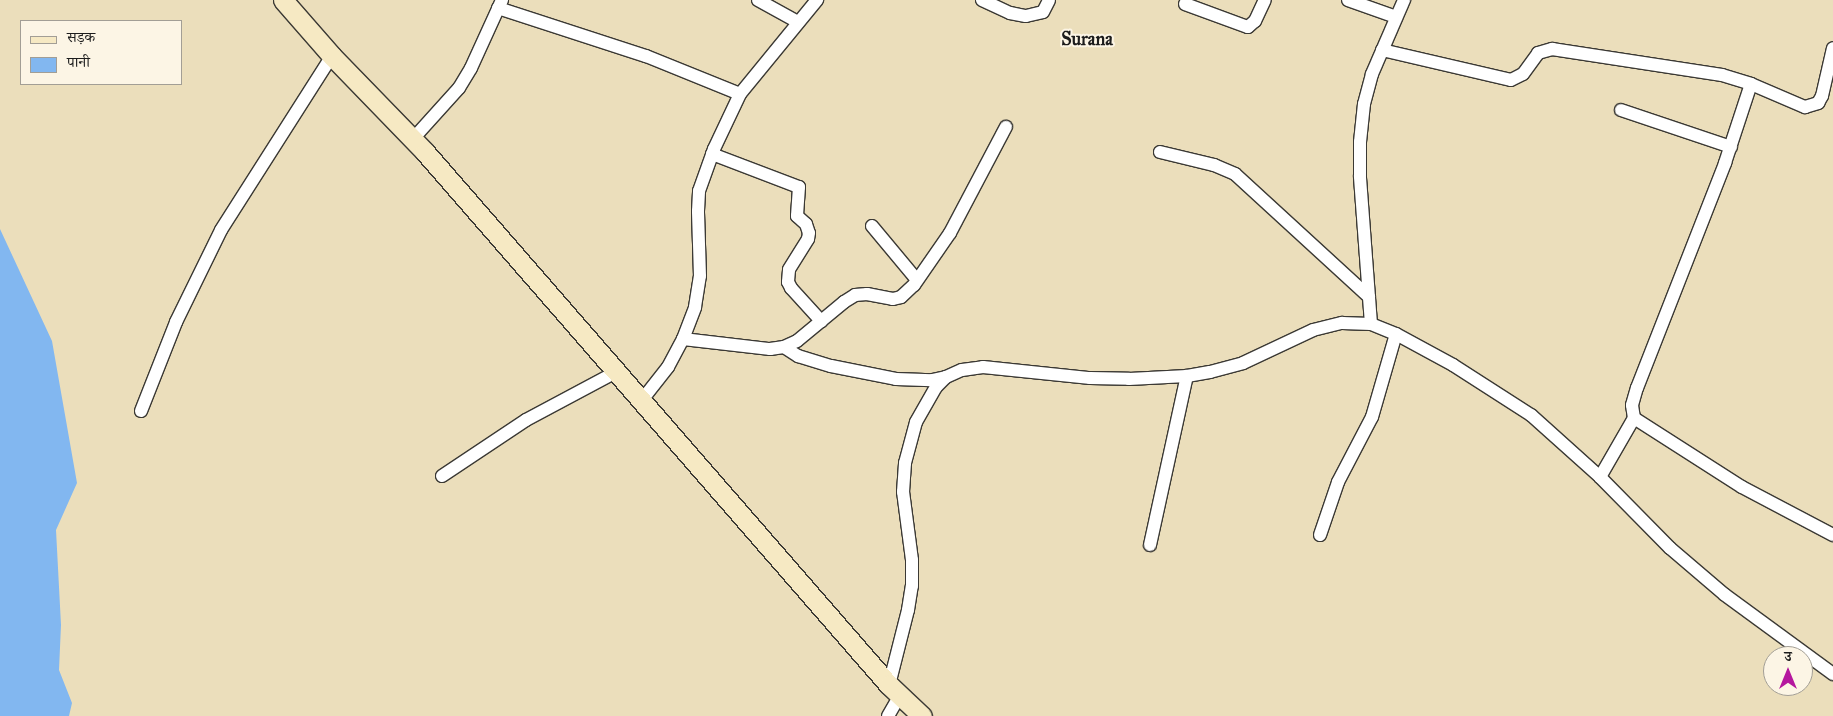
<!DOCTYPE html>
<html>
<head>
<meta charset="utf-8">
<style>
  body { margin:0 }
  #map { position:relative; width:1833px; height:716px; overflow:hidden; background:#ebdebb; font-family:"IM FELL Great Primer","Noto Serif Devanagari",serif }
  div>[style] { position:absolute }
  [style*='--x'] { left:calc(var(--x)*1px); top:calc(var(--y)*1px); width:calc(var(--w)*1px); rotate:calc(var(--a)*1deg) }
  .water>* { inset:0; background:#82b7f0 }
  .roads { filter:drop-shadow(1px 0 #3b3934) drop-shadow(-1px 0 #3b3934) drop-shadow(0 1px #3b3934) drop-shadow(0 -1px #3b3934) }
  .street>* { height:12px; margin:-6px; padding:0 6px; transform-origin:6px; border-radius:6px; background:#fff }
  .secondary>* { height:19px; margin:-9.5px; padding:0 9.5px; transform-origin:9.5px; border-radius:9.5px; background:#f6e9c3 }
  span { translate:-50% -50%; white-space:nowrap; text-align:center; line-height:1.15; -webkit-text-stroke:4px #fcf5e5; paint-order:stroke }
  .quarter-label { font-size:18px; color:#1c1c1c; font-weight:700 }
  .legend { position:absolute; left:20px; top:20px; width:162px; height:65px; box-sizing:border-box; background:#fcf5e5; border:1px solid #a29e95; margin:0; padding:6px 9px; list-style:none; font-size:15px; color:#1c1c1c }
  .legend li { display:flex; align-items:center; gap:10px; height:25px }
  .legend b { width:25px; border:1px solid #a29e95 }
  .north { position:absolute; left:1763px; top:646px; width:50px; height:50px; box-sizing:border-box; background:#fcf5e5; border:1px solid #a29e95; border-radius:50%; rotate:0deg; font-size:14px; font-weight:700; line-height:20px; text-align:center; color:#1c1c1c }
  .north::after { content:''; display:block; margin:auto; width:18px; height:22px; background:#b5179e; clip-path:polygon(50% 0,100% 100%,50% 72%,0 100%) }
</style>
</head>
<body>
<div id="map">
  <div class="water">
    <div style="clip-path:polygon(0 229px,52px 341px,77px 483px,56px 530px,61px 625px,59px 670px,72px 703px,69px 716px,0 716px)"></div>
  </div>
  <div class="roads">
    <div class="street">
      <div style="--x:758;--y:0;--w:46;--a:28.8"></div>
      <div style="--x:982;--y:0;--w:31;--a:25"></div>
      <div style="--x:1010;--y:13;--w:16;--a:11"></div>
      <div style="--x:1026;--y:16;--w:17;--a:-13"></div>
      <div style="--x:1043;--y:12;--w:13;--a:-63"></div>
      <div style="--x:1348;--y:0;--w:51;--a:19.5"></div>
      <div style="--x:1185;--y:4;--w:67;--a:20.1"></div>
      <div style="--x:1248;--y:27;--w:9;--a:-41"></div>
      <div style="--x:1255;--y:21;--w:23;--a:-65"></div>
      <div style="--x:498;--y:8;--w:156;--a:18"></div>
      <div style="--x:646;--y:56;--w:101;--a:22"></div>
      <div style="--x:1382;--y:50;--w:132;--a:13.1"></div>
      <div style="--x:1511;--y:80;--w:13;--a:-27"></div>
      <div style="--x:1523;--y:74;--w:26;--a:-54"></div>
      <div style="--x:1538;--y:53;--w:15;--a:-16"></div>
      <div style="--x:1552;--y:49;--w:172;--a:8.7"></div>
      <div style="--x:1722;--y:75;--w:30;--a:17"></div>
      <div style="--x:1751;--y:84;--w:59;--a:23.1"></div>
      <div style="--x:1805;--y:107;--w:14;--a:-17"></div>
      <div style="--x:1818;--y:103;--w:8;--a:-60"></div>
      <div style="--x:1822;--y:96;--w:49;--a:-77.1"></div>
      <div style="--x:1621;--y:110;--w:116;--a:18.6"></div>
      <div style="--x:412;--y:140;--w:70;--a:-47.9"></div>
      <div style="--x:459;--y:88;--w:23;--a:-59"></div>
      <div style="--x:471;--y:68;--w:75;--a:-65.5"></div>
      <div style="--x:1160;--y:152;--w:56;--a:13.5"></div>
      <div style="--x:1214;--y:165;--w:23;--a:23"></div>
      <div style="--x:1235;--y:174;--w:182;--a:42.5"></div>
      <div style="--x:712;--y:154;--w:93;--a:20.8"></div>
      <div style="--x:799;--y:187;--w:29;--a:94"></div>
      <div style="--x:797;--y:216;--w:12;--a:42"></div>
      <div style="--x:806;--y:224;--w:9;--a:72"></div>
      <div style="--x:809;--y:233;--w:6;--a:99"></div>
      <div style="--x:808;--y:239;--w:36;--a:122"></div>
      <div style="--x:789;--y:270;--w:12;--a:95"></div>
      <div style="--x:788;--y:282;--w:7;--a:63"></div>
      <div style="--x:791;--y:288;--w:45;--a:47.7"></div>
      <div style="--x:872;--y:226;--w:70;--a:50.2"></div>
      <div style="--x:1371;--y:324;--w:148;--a:-94.3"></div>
      <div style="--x:1360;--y:176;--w:34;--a:-90"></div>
      <div style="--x:1360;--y:142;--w:38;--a:-84"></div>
      <div style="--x:1364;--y:104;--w:31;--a:-75"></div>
      <div style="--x:1372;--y:74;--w:81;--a:-66.6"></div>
      <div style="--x:683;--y:339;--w:88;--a:6.6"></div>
      <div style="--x:770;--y:349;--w:14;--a:-8"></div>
      <div style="--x:784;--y:347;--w:14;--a:-25"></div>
      <div style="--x:797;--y:341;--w:61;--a:-39.7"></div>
      <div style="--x:844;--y:302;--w:13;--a:-32"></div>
      <div style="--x:855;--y:295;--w:12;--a:-5"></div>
      <div style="--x:867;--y:294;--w:26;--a:11"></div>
      <div style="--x:893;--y:299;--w:8;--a:-14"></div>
      <div style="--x:901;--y:297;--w:18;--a:-43"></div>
      <div style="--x:914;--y:285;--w:63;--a:-55.3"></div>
      <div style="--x:950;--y:233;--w:120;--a:-62.2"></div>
      <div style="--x:784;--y:347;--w:17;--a:33"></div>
      <div style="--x:798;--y:356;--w:34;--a:17"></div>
      <div style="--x:831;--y:366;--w:66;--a:11.3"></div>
      <div style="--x:896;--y:379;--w:36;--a:2"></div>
      <div style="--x:932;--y:380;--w:14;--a:-12"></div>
      <div style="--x:642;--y:400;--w:42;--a:-51.8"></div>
      <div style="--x:668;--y:367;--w:32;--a:-62"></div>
      <div style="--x:683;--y:339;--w:34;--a:-69"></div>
      <div style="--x:695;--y:307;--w:31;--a:-81"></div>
      <div style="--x:700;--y:276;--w:65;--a:-91.8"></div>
      <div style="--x:698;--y:211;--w:20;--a:-87"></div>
      <div style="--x:699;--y:191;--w:45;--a:-70.3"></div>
      <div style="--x:714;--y:149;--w:61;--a:-64.7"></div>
      <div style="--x:740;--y:94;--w:122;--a:-50.7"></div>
      <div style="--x:141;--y:411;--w:96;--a:-68.5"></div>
      <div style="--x:176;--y:322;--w:102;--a:-63.9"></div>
      <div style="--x:221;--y:230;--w:206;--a:-57.5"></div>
      <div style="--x:1634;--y:418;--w:13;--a:-99"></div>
      <div style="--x:1632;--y:405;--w:18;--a:-74"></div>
      <div style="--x:1637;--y:388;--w:242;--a:-68.6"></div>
      <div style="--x:1725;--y:163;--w:83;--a:-71.8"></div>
      <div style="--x:442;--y:476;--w:101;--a:-33.7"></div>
      <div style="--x:526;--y:420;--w:102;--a:-28.1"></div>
      <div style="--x:1600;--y:477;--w:68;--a:-60"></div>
      <div style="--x:1634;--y:418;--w:128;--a:32.6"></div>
      <div style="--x:1742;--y:487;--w:103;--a:27.8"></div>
      <div style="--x:1320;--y:535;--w:56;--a:-71.2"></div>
      <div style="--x:1338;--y:482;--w:73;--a:-62.4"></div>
      <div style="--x:1372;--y:417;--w:86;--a:-73.9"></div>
      <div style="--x:1150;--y:545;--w:173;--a:-77.7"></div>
      <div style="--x:889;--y:685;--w:77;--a:-75.8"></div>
      <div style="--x:908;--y:610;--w:24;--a:-81"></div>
      <div style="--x:912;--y:586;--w:26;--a:-90"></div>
      <div style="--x:912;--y:560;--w:69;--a:-97.5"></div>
      <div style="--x:903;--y:492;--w:29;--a:-86"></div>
      <div style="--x:905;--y:463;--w:42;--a:-75"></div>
      <div style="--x:916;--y:422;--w:40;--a:-60.3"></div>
      <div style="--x:936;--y:387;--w:14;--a:-45"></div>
      <div style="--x:946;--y:377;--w:17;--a:-24"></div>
      <div style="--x:962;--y:370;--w:21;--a:-8"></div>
      <div style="--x:983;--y:367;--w:108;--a:5.9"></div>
      <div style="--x:1090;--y:378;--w:39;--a:1"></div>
      <div style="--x:1129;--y:379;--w:58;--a:-3"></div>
      <div style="--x:1187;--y:376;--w:23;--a:-10"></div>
      <div style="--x:1210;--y:372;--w:34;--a:-15"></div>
      <div style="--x:1243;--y:363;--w:77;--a:-25.2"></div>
      <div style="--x:1313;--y:330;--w:30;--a:-14"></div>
      <div style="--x:1342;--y:323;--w:29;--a:2"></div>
      <div style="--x:1371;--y:324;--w:27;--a:22"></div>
      <div style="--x:1396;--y:334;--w:65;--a:28.5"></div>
      <div style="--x:1453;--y:365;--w:93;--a:32.7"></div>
      <div style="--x:1531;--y:415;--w:93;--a:41.9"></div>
      <div style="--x:1600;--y:477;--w:100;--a:45.4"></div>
      <div style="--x:1670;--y:548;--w:72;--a:40.5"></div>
      <div style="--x:1725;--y:595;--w:134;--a:36.2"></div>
      <div style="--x:888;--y:716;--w:24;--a:-60"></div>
    </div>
    <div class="secondary">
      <div style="--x:283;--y:0;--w:74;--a:48.8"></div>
      <div style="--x:332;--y:56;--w:134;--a:45.9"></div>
      <div style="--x:425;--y:152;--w:707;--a:48.96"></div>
      <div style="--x:889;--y:685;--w:45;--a:43.2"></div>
    </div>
  </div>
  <div class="quarter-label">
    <span style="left:1087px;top:39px">Surana</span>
  </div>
  <ul class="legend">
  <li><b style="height:6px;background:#f6e9c3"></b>सड़क</li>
  <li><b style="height:14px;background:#82b7f0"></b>पानी</li>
  </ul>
  <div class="north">उ</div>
</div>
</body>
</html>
